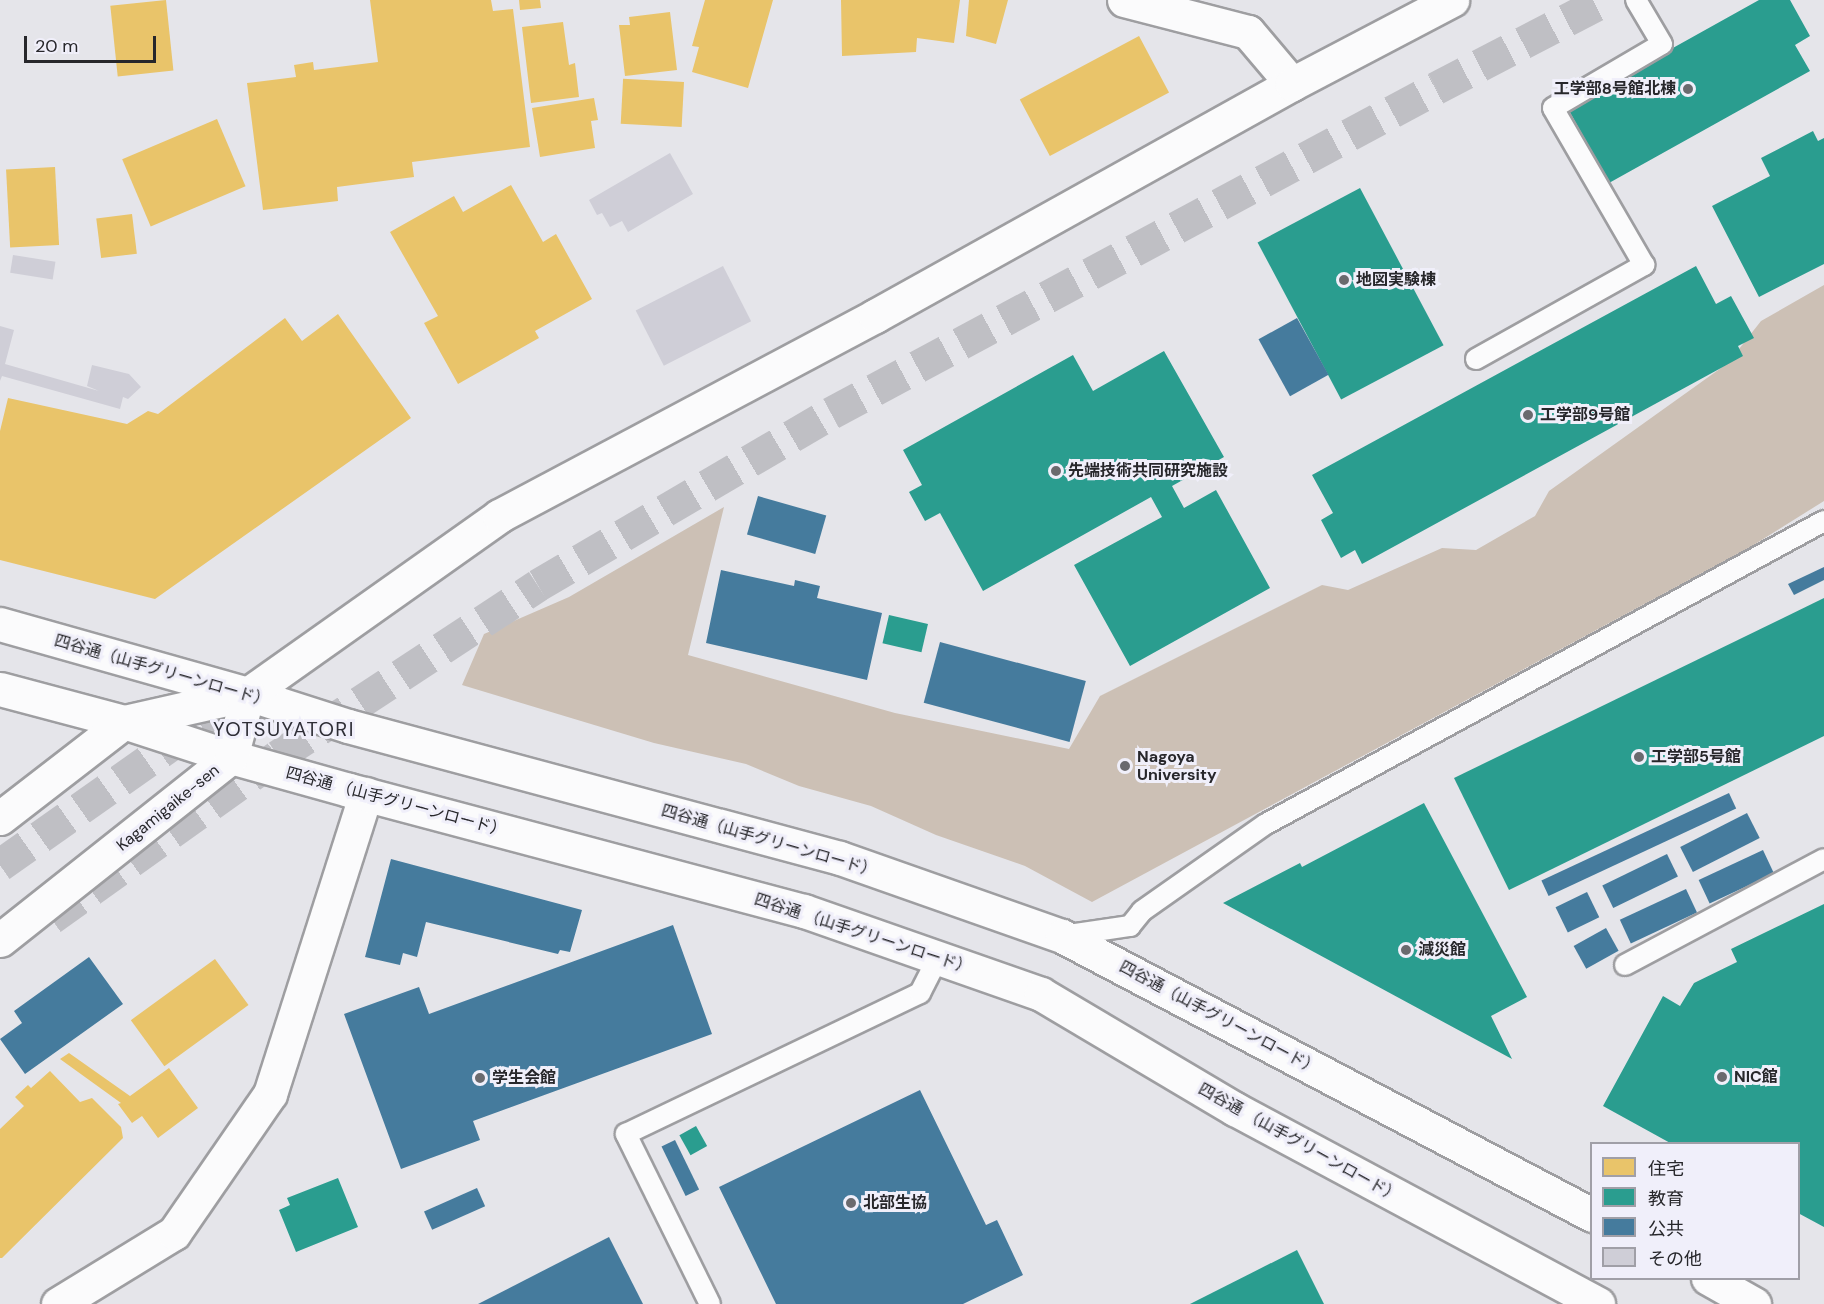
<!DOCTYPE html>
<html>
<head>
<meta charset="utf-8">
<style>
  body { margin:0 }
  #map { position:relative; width:1824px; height:1304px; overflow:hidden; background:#e5e5ea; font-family:"DM Sans","Noto Sans JP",sans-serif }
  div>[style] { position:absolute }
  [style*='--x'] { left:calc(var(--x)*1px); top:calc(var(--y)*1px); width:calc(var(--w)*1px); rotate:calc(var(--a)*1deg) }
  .forest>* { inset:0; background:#ccc0b5 }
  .homes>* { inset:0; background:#e9c46a; transform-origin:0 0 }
  .schools>* { inset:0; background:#2a9d8f; transform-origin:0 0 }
  .public>* { inset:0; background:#457b9d; transform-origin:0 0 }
  .building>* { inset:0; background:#cfced7; transform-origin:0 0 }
  .highway-tunnel>* { height:33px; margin-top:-16.5px; transform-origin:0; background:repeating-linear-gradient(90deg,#bfbfc4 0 33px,transparent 0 49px) }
  .roads { filter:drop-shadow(2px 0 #9e9ea1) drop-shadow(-2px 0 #9e9ea1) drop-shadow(0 2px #9e9ea1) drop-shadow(0 -2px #9e9ea1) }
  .lane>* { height:20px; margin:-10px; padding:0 10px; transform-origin:10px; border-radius:10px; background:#fbfbfc }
  .street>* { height:33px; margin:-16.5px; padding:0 16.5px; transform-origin:16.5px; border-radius:16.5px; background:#fbfbfc }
  .secondary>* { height:33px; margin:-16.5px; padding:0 16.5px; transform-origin:16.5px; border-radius:16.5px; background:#fbfbfc }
  .dots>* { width:16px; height:16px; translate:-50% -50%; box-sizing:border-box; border:3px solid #f0effa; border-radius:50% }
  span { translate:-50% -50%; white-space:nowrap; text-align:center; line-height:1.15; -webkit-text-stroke:6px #f0effa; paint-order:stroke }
  .poi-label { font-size:16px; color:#27272b; font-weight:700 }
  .right { translate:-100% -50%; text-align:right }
  .left { translate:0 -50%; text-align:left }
  .street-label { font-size:16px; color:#27272b }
  .quarter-label { font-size:20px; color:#2e2e36; letter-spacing:1.5px }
  .legend { position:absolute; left:1590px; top:1142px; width:210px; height:138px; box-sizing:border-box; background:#f0effa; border:2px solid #a09fa7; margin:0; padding:8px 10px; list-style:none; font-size:18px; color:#27272b }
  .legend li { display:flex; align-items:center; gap:12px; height:30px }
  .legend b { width:30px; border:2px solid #a09fa7 }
  .scale { position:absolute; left:24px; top:36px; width:132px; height:27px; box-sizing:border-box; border:3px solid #27272b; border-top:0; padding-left:8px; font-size:18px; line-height:21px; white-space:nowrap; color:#27272b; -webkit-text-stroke:4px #f0effa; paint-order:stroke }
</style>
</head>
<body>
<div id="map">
  <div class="forest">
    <div style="clip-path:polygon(1824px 285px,1824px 501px,1752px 546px,1092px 902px,1025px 866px,936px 835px,871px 806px,799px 786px,746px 764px,654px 743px,462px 685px,484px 634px,569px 597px,724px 507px,688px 655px,895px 713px,1069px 749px,1100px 696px,1322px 585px,1348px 590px,1442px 548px,1476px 550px,1535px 516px,1549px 491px,1728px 363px,1761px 321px)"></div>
  </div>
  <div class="homes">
    <div style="left:166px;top:0;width:71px;height:56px;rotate:84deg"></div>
    <div style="clip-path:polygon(370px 0,491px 0,493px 11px,513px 9px,530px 147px,412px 162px,414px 177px,337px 187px,338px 201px,263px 210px,247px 83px,296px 77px,294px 65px,313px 62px,314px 70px,378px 62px)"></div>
    <div style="clip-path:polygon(519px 0,540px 0,541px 8px,520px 10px)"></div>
    <div style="clip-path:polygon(705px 0,773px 0,748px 88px,692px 72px,699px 47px,692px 46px)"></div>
    <div style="clip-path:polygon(841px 0,960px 0,954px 43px,917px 38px,916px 52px,842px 56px)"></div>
    <div style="clip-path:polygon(969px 0,1008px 0,996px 44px,966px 36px)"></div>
    <div style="clip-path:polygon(670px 12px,677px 70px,625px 76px,619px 25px,630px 25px,629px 17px)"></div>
    <div style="clip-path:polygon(563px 22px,569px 65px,575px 63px,579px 97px,531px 103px,522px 27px)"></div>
    <div style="left:1139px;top:36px;width:64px;height:135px;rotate:62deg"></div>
    <div style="left:684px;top:82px;width:45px;height:61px;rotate:93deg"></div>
    <div style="clip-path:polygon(594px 98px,598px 120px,591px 121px,595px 148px,540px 157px,532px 108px)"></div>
    <div style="left:217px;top:119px;width:73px;height:103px;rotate:67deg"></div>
    <div style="left:55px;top:167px;width:78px;height:49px;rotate:87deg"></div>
    <div style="clip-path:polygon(511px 185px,543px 242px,556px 234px,592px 299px,535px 331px,539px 338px,458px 384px,424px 323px,438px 316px,390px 232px,454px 196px,463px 212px)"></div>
    <div style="left:132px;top:214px;width:40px;height:36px;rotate:83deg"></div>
    <div style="clip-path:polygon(338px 314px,411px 418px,155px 599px,0 560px,0 431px,8px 398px,127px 424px,148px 411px,158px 414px,285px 318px,302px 341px)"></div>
    <div style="left:215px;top:959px;width:57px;height:104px;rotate:54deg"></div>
    <div style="clip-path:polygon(69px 1053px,130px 1096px,169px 1068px,198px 1108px,158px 1138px,142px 1116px,132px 1123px,118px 1104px,121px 1103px,60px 1059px)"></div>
    <div style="clip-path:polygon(50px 1071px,80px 1102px,92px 1098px,121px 1127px,123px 1138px,2px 1258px,0 1258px,0 1129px,24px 1106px,15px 1097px,28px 1085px,31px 1088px)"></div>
  </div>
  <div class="schools">
    <div style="clip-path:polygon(1759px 0,1790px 0,1810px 36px,1795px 45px,1810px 71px,1609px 183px,1567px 107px)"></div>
    <div style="clip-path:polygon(1813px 131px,1818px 141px,1824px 138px,1824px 264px,1759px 297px,1712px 206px,1770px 176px,1761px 158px)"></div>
    <div style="left:1360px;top:188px;width:178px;height:116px;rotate:62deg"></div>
    <div style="clip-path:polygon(1696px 266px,1716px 304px,1731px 296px,1754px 338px,1738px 346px,1743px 356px,1362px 564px,1355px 550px,1341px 558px,1321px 520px,1333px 513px,1312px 475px)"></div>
    <div style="clip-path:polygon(1164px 351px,1224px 457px,1172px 486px,1184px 508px,1216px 490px,1270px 588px,1130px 666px,1074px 565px,1162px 517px,1151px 497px,983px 591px,940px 513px,925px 521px,909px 492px,922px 485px,903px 450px,1073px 355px,1093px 391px)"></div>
    <div style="clip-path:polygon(1824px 598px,1824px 736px,1509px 890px,1454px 778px)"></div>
    <div style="left:889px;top:615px;width:40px;height:29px;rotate:13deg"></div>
    <div style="clip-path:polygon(1424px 803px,1527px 997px,1491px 1016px,1512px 1059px,1223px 903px,1300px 863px,1302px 867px)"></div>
    <div style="clip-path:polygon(1824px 904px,1824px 1227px,1798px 1213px,1798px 1144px,1672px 1144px,1603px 1106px,1663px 996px,1680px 1006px,1694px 983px,1737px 962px,1731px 949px)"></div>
    <div style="left:696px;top:1126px;width:23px;height:19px;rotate:61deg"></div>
    <div style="clip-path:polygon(338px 1178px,358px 1227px,296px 1252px,279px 1210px,290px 1205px,287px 1198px)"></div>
    <div style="clip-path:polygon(1297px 1250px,1324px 1304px,1190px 1304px)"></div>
  </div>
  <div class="public">
    <div style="left:1297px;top:318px;width:65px;height:44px;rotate:61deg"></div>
    <div style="left:758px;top:496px;width:71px;height:40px;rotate:16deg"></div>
    <div style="clip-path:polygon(1824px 567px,1824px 580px,1794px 595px,1788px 584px)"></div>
    <div style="clip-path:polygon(721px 570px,794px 586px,795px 580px,820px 586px,817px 598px,882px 613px,867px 680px,706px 643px)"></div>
    <div style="left:940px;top:642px;width:151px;height:63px;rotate:15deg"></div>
    <div style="left:1729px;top:793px;width:17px;height:207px;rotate:65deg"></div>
    <div style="left:1747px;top:813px;width:28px;height:75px;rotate:63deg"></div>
    <div style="left:1763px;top:850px;width:26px;height:71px;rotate:65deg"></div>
    <div style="left:1667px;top:854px;width:25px;height:72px;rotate:64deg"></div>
    <div style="clip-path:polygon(391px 859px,582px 910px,570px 952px,560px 950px,558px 954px,426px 922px,417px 957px,403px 953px,400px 965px,365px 957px)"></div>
    <div style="left:1686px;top:889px;width:26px;height:73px;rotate:65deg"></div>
    <div style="left:1587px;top:892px;width:28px;height:35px;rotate:64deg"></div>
    <div style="clip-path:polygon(673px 925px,712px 1034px,473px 1121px,480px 1140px,401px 1169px,344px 1014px,419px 987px,429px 1014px)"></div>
    <div style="left:1606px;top:928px;width:26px;height:37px;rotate:61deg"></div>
    <div style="clip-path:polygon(89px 957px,123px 1004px,25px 1074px,0 1039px,22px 1023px,14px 1011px)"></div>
    <div style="clip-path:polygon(920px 1090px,986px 1225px,997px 1220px,1023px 1275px,963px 1304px,776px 1304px,719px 1187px)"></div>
    <div style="left:675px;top:1140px;width:55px;height:15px;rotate:64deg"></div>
    <div style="left:477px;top:1188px;width:20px;height:58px;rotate:66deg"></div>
    <div style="clip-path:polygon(609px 1237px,643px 1304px,478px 1304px)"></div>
  </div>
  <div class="building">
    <div style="clip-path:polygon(670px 153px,693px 194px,628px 232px,622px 221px,610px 227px,602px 213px,597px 215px,589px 200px)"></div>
    <div style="left:13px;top:255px;width:43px;height:18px;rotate:9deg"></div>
    <div style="left:723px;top:266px;width:62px;height:98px;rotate:63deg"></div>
    <div style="clip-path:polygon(0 326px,14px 330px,5px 364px,99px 391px,87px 386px,92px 365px,129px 374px,141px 387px,128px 399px,123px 397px,120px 409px,2px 376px,0 381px)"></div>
  </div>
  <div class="highway-tunnel">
    <div style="--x:0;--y:865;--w:295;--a:-35.2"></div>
    <div style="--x:51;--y:918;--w:279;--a:-35.5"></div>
    <div style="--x:278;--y:756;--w:311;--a:-33.3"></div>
    <div style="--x:538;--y:585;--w:340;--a:-30.4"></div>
    <div style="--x:831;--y:413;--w:687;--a:-28.24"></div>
    <div style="--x:1436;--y:88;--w:191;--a:-27.5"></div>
  </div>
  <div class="roads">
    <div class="lane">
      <div style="--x:1476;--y:359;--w:193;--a:-29.2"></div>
      <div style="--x:1644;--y:265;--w:181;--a:-120.1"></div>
      <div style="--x:1553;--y:108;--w:126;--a:-30.4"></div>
      <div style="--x:1662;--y:44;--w:51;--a:-120.6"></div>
      <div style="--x:1062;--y:936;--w:69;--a:-8.4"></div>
      <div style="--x:1130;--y:926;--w:19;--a:-51"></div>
      <div style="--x:1142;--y:911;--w:151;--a:-35.1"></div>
      <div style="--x:1266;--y:824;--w:635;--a:-28.5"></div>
      <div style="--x:1625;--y:965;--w:225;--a:-28"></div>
      <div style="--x:710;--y:1304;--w:190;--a:-116.3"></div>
      <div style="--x:626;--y:1134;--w:326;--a:-25.6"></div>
      <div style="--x:920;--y:993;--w:39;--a:-63"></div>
    </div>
    <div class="street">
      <div style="--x:1124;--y:0;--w:128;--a:14.5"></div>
      <div style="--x:1248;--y:32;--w:68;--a:49.8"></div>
      <div style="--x:58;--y:1304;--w:136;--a:-31.5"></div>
      <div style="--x:174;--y:1233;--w:169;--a:-55.4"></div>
      <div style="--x:270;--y:1094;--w:315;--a:-72.3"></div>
    </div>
    <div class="secondary">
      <div style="--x:0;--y:624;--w:258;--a:15.8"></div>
      <div style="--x:248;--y:694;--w:105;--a:17.7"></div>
      <div style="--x:348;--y:726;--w:509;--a:15.02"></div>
      <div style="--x:840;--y:858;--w:235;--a:19.4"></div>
      <div style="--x:1062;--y:936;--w:599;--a:27.76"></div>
      <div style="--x:0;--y:689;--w:128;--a:14.9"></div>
      <div style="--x:124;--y:722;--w:113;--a:18.1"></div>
      <div style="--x:231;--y:757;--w:123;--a:15.6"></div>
      <div style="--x:349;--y:790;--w:471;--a:14.9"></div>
      <div style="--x:804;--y:911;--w:251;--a:19.3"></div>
      <div style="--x:1041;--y:994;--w:226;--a:30.7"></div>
      <div style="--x:1235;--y:1109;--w:412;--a:28.2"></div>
      <div style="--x:0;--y:818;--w:157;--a:-37.7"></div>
      <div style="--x:124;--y:722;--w:127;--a:-12.7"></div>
      <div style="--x:248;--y:694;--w:308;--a:-35.3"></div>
      <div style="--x:499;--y:516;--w:426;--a:-28"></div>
      <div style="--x:875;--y:316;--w:477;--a:-29.1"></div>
      <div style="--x:1292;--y:84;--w:181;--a:-27.7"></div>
      <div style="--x:0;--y:940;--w:295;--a:-38.4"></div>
      <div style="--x:231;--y:757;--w:65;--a:-74.9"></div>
      <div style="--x:1708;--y:1278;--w:53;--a:29.5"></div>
    </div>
  </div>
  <div class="dots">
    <div style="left:1688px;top:89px;background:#6a6a6e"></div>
    <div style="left:1344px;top:280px;background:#6a6a6e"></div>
    <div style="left:1528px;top:415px;background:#6a6a6e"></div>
    <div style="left:1056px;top:471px;background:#6a6a6e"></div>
    <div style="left:1639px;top:757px;background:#6a6a6e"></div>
    <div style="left:1125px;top:766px;background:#6a6a6e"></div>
    <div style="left:1406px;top:950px;background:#6a6a6e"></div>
    <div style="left:1722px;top:1077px;background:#6a6a6e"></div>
    <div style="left:480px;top:1078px;background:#6a6a6e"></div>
    <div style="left:851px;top:1203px;background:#6a6a6e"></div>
  </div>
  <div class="poi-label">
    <span class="right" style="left:1676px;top:89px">工学部8号館北棟</span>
    <span class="left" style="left:1356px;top:280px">地図実験棟</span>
    <span class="left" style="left:1540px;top:415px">工学部9号館</span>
    <span class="left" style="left:1068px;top:471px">先端技術共同研究施設</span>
    <span class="left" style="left:1137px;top:766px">Nagoya<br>University</span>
    <span class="left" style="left:1651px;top:757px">工学部5号館</span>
    <span class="left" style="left:1418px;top:950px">減災館</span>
    <span class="left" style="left:1734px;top:1077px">NIC館</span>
    <span class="left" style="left:492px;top:1078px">学生会館</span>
    <span class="left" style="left:863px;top:1203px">北部生協</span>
  </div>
  <div class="street-label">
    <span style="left:162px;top:671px;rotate:16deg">四谷通（山手グリーンロード）</span>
    <span style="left:396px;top:802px;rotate:15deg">四谷通 （山手グリーンロード）</span>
    <span style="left:168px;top:808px;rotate:-39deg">Kagamigaike-sen</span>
    <span style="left:769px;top:841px;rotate:16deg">四谷通（山手グリーンロード）</span>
    <span style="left:863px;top:934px;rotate:18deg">四谷通 （山手グリーンロード）</span>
    <span style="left:1219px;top:1018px;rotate:28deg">四谷通（山手グリーンロード）</span>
    <span style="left:1299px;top:1143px;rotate:29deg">四谷通 （山手グリーンロード）</span>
  </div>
  <div class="quarter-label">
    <span style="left:284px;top:729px">YOTSUYATORI</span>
  </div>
  <ul class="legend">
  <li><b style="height:16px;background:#e9c46a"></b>住宅</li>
  <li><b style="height:16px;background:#2a9d8f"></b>教育</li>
  <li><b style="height:16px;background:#457b9d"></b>公共</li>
  <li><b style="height:16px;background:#cfced7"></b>その他</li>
  </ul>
  <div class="scale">20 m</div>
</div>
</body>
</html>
